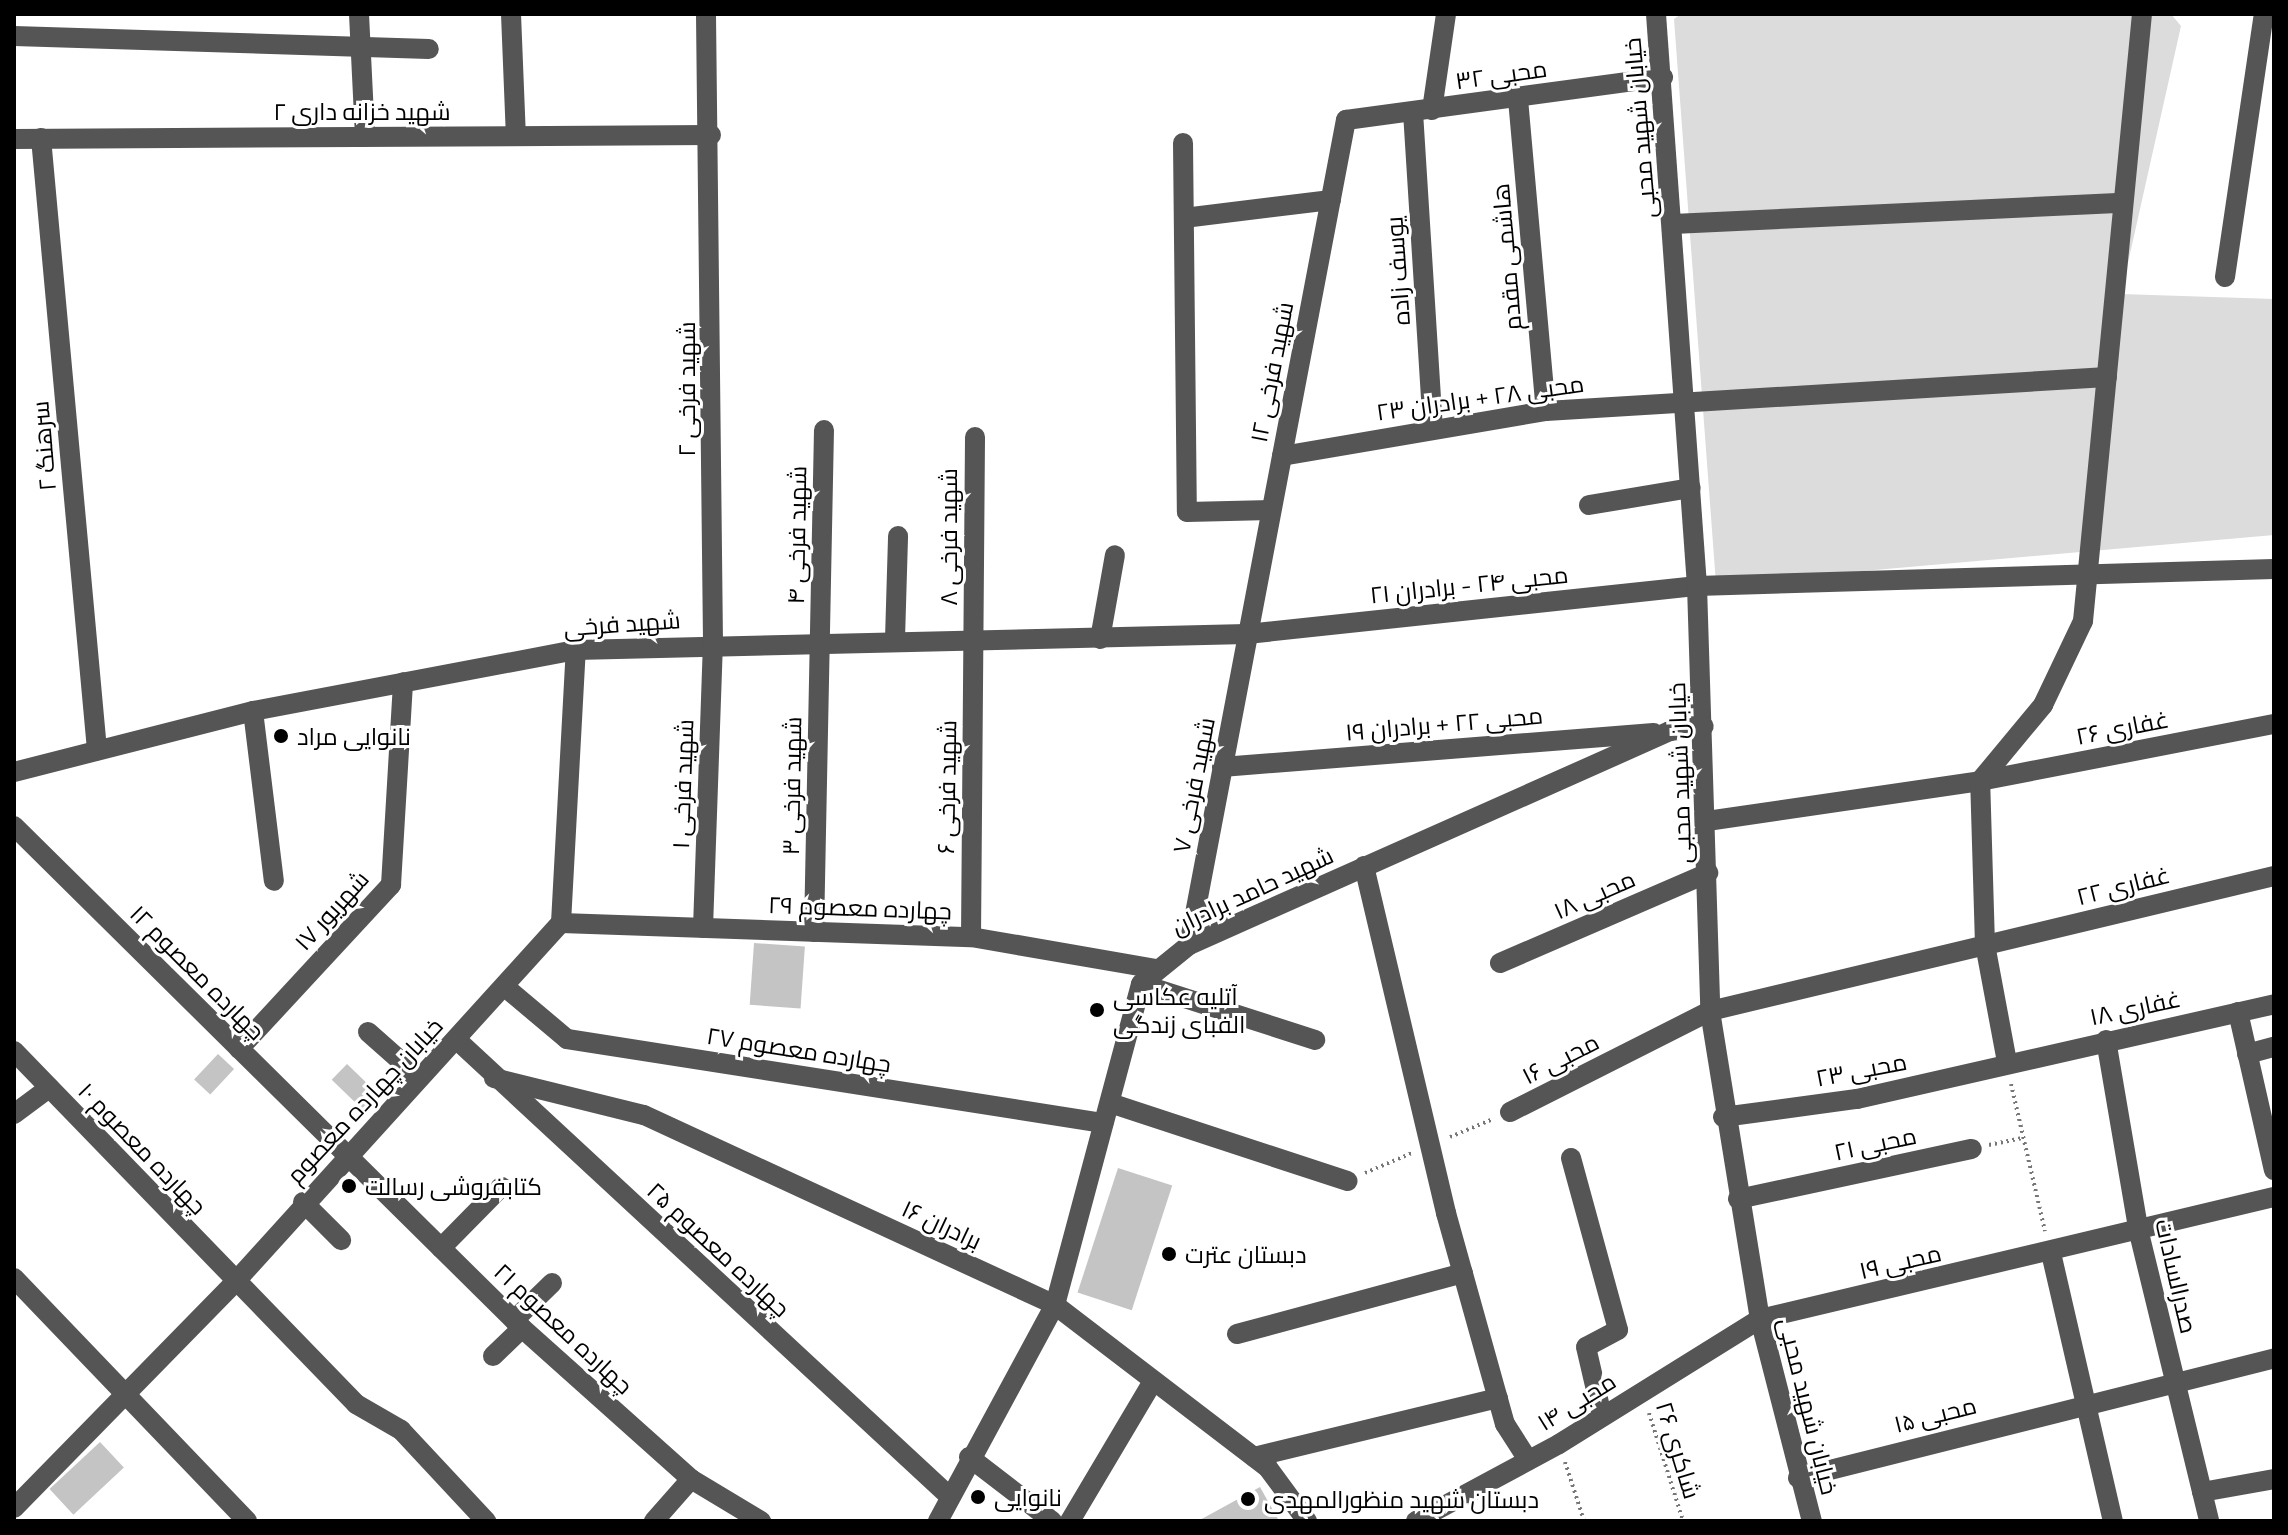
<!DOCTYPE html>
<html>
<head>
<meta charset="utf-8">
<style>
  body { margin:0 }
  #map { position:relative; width:2288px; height:1535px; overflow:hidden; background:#fff; font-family:"Exo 2",Cairo,sans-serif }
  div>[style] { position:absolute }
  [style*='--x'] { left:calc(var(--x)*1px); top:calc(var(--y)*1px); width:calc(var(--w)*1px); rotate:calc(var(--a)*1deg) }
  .green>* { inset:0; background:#dcdcdc }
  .building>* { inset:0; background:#c4c4c4; transform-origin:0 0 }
  .path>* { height:4px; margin-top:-2px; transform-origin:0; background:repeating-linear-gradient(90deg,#777 0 2px,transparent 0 6px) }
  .minor>* { height:20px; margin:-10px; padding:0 10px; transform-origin:10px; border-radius:10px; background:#555 }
  .dots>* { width:22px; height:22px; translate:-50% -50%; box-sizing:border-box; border:4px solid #fff; border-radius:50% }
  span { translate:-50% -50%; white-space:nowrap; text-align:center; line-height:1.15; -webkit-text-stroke:6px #fff; paint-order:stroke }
  .street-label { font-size:24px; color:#000 }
  .poi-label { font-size:24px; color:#000 }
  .left { translate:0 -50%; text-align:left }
  .frame { position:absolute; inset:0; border:16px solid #000; pointer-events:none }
</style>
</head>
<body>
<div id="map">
  <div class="green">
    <div style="clip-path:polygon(1681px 14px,2171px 14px,2181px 26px,2121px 294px,2274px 299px,2274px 535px,1716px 584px,1674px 19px)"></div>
  </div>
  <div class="building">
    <div style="left:754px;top:943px;width:51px;height:62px;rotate:4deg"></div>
    <div style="left:218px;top:1054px;width:22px;height:35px;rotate:43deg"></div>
    <div style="left:347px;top:1064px;width:49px;height:22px;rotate:44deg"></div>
    <div style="left:1118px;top:1168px;width:57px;height:131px;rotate:18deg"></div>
    <div style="left:100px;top:1442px;width:35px;height:69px;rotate:47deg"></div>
    <div style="clip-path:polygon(1260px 1487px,1279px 1521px,1198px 1521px)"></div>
  </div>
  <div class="path">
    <div style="--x:2011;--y:1084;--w:151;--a:77"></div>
    <div style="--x:1450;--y:1137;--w:47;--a:-22.7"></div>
    <div style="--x:1989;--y:1145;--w:34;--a:-12"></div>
    <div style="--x:1365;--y:1173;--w:51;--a:-23.1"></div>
    <div style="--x:1649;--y:1413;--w:113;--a:72.5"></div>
    <div style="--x:1565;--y:1462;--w:62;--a:72.1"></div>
  </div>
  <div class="minor">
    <div style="--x:359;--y:14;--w:123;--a:87.2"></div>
    <div style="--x:511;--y:14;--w:122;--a:87.7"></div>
    <div style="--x:1656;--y:14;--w:573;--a:85.9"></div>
    <div style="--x:1697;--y:586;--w:425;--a:88.2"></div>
    <div style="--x:1710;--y:1011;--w:312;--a:80.8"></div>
    <div style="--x:1760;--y:1319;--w:209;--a:75.6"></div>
    <div style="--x:14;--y:36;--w:415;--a:1.8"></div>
    <div style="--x:1518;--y:99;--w:313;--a:84.9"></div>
    <div style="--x:1432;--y:110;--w:97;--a:-81.7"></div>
    <div style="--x:1413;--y:112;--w:316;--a:86.4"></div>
    <div style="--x:41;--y:138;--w:615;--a:84.77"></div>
    <div style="--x:14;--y:139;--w:697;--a:-0.33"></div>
    <div style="--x:1183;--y:143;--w:369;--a:89.4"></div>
    <div style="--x:1187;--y:512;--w:84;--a:-1.4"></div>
    <div style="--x:1184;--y:218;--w:148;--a:-7"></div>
    <div style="--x:1673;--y:224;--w:450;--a:-2.7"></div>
    <div style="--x:2225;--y:277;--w:266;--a:-81.6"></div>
    <div style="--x:1282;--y:456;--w:268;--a:-9.7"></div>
    <div style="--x:1546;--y:411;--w:562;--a:-3.47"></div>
    <div style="--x:1589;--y:505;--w:103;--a:-9.5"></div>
    <div style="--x:895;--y:639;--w:103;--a:-88.3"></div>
    <div style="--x:1100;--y:639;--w:85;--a:-79.9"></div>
    <div style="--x:253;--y:711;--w:171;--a:83"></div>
    <div style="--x:1222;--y:767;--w:433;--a:-4.5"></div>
    <div style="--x:14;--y:772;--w:247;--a:-14.3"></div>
    <div style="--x:253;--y:711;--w:329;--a:-10.7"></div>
    <div style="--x:576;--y:650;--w:671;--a:-1.37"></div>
    <div style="--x:1247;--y:634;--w:453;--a:-6.1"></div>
    <div style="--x:1697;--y:586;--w:577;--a:-1.69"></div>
    <div style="--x:1707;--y:821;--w:276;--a:-8.3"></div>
    <div style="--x:1980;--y:781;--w:299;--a:-11"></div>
    <div style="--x:14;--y:826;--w:714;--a:44.66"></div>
    <div style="--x:522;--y:1328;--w:227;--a:41.8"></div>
    <div style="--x:691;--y:1479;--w:82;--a:31"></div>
    <div style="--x:1364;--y:866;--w:357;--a:76.7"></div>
    <div style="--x:1446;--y:1213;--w:219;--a:74.4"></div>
    <div style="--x:1505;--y:1424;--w:43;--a:57.4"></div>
    <div style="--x:561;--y:923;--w:410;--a:2"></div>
    <div style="--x:971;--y:937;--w:188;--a:9.8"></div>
    <div style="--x:703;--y:928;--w:286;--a:-88"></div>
    <div style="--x:713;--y:642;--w:628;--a:-90.64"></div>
    <div style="--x:814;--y:932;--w:502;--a:-88.86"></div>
    <div style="--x:971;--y:937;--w:500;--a:-89.54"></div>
    <div style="--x:1189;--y:945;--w:840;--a:-79.23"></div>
    <div style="--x:1346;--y:120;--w:320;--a:-7.7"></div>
    <div style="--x:1500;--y:963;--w:227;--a:-23.4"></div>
    <div style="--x:1141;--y:984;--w:183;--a:17.8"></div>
    <div style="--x:505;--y:987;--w:81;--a:40"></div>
    <div style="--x:567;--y:1039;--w:543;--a:8.91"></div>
    <div style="--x:2238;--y:1012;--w:162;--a:77.2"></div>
    <div style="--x:368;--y:1032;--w:69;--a:41.5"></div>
    <div style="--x:457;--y:1040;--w:669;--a:42.82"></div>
    <div style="--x:2106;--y:1040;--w:196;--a:80.3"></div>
    <div style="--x:2139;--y:1233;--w:296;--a:76.3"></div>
    <div style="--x:239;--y:1049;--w:224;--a:-47.2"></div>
    <div style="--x:391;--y:885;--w:203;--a:-86.6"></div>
    <div style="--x:14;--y:1051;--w:492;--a:45.9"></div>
    <div style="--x:356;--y:1404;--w:52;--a:30"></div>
    <div style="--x:401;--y:1430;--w:125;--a:47"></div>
    <div style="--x:2247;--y:1054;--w:28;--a:-15"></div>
    <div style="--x:2007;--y:1062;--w:119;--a:-100.6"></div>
    <div style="--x:1985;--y:945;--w:164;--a:-91.7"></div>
    <div style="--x:1980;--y:781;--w:99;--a:-50.3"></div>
    <div style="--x:2043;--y:705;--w:93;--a:-64.5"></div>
    <div style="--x:2083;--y:621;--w:610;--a:-84.45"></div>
    <div style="--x:494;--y:1078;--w:154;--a:13.9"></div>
    <div style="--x:644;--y:1115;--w:453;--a:24.8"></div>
    <div style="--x:1055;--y:1305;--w:268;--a:37.4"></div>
    <div style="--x:1268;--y:1468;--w:66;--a:53.7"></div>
    <div style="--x:1110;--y:1103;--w:250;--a:18.2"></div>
    <div style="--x:1510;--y:1112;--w:224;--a:-26.8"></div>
    <div style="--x:1710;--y:1011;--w:580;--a:-13.46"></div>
    <div style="--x:14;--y:1114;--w:44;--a:-36.6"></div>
    <div style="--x:1723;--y:1117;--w:135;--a:-7.7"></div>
    <div style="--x:1857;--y:1099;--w:428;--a:-12.8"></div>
    <div style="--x:1571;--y:1158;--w:178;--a:74.7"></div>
    <div style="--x:1618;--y:1330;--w:36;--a:152"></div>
    <div style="--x:1586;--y:1347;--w:71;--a:76.9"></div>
    <div style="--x:1738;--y:1199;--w:239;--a:-12.1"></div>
    <div style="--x:303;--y:1202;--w:54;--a:45"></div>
    <div style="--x:441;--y:1248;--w:86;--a:-45.5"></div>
    <div style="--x:2051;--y:1253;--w:275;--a:77"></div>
    <div style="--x:14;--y:1278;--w:337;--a:46.2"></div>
    <div style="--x:514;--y:1320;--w:53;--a:-44.2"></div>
    <div style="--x:1237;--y:1334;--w:234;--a:-15.1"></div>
    <div style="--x:493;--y:1356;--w:40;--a:-44"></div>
    <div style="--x:969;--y:1457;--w:105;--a:37.6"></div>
    <div style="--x:1254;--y:1457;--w:251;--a:-13.6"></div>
    <div style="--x:1798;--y:1478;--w:491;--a:-14.1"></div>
    <div style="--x:2202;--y:1492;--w:73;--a:-10.2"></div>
    <div style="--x:14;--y:1508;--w:318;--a:-45.6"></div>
    <div style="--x:236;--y:1281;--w:484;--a:-47.8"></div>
    <div style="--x:561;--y:923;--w:273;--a:-86.9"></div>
    <div style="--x:654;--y:1521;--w:56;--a:-48.6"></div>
    <div style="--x:938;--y:1521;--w:246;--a:-61.6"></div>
    <div style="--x:1055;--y:1305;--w:332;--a:-75"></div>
    <div style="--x:1141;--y:984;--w:62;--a:-39.1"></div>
    <div style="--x:1189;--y:945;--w:526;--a:-23.98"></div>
    <div style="--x:1670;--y:731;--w:34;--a:-8"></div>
    <div style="--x:1070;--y:1521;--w:163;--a:-59.3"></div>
    <div style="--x:1416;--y:1521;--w:162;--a:-28.3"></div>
    <div style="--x:1559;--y:1444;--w:237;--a:-31.9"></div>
    <div style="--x:1760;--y:1319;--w:528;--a:-13.35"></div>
  </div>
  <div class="dots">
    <div style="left:281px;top:736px;background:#000"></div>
    <div style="left:1097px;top:1010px;background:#000"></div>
    <div style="left:349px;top:1186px;background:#000"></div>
    <div style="left:1169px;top:1254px;background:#000"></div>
    <div style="left:978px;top:1497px;background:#000"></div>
    <div style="left:1248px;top:1499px;background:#000"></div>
  </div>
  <div class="street-label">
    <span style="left:1501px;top:74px;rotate:-8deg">محبی ۳۲</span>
    <span style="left:362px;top:111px">شهید خزانه داری ۲</span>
    <span style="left:1639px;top:128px;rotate:-95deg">خیابان شهید محبی</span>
    <span style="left:1506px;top:257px;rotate:-95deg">هاشمی مقدم</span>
    <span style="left:1397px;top:271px;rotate:-94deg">یوسف زاده</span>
    <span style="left:1271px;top:372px;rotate:-79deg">شهید فرخی ۱۲</span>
    <span style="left:686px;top:389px;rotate:-90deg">شهید فرخی ۲</span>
    <span style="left:1480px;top:397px;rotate:-8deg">محبی ۲۸ + برادران ۲۳</span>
    <span style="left:43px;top:446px;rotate:-95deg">سرهنگ ۲</span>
    <span style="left:796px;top:535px;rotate:-89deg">شهید فرخی ۴</span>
    <span style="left:948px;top:537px;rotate:-90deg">شهید فرخی ۸</span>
    <span style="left:1469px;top:584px;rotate:-6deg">محبی ۲۴ - برادران ۲۱</span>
    <span style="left:622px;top:623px;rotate:-4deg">شهید فرخی</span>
    <span style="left:1444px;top:723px;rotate:-5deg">محبی ۲۲ + برادران ۱۹</span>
    <span style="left:2122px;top:727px;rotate:-11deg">غفاری ۲۶</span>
    <span style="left:1679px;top:773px;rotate:-92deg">خیابان شهید محبی</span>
    <span style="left:682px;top:784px;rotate:-88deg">شهید فرخی ۱</span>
    <span style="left:1193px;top:785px;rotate:-79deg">شهید فرخی ۷</span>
    <span style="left:791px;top:786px;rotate:-89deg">شهید فرخی ۳</span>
    <span style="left:946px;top:787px;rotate:-89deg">شهید فرخی ۶</span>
    <span style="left:2123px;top:885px;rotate:-14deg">غفاری ۲۲</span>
    <span style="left:1252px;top:890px;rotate:-25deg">شهید حامد برادران</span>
    <span style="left:1594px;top:894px;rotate:-24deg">محبی ۱۸</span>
    <span style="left:860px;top:907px;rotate:2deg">چهارده معصوم ۲۹</span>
    <span style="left:331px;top:910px;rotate:-48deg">۱۷ شهریور</span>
    <span style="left:198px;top:972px;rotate:45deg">چهارده معصوم ۱۲</span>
    <span style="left:2135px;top:1007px;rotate:-12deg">غفاری ۱۸</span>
    <span style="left:799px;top:1049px;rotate:9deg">چهارده معصوم ۲۷</span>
    <span style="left:1560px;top:1058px;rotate:-27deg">محبی ۱۶</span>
    <span style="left:1861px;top:1069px;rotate:-11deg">محبی ۲۳</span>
    <span style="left:364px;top:1100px;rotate:-47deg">خیابان چهارده معصوم</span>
    <span style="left:1875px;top:1143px;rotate:-12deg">محبی ۲۱</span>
    <span style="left:143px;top:1148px;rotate:46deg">چهارده معصوم ۱۰</span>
    <span style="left:942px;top:1224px;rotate:25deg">برادران ۱۶</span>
    <span style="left:719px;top:1249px;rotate:43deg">چهارده معصوم ۲۵</span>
    <span style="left:1900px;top:1261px;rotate:-13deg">محبی ۱۹</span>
    <span style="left:2177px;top:1276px;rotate:77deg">صدرالسادات</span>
    <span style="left:564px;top:1328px;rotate:43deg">چهارده معصوم ۲۱</span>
    <span style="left:1576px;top:1401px;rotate:-32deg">محبی ۱۴</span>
    <span style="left:1809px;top:1406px;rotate:76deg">خیابان شهید محبی</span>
    <span style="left:1935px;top:1414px;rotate:-14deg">محبی ۱۵</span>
    <span style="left:1679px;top:1450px;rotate:73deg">شاکری ۲۶</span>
  </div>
  <div class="poi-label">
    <span class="left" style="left:297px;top:736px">نانوایی مراد</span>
    <span class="left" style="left:1113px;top:1010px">آتلیه عکاسی<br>الفبای زندگی</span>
    <span class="left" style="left:365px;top:1186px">کتابفروشی رسالت</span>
    <span class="left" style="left:1185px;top:1254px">دبستان عترت</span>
    <span class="left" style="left:994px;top:1497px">نانوایی</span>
    <span class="left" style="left:1264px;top:1499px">دبستان شهید منظورالمهدی</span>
  </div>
  <div class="frame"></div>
</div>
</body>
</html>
